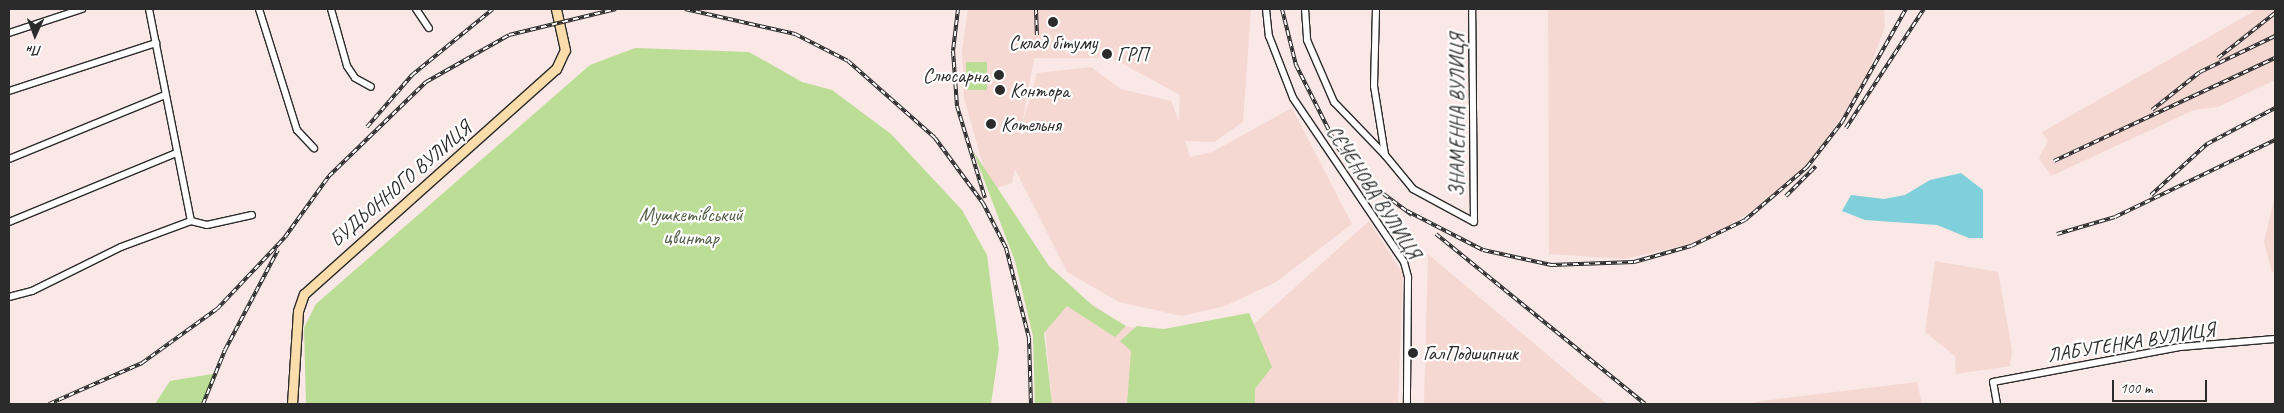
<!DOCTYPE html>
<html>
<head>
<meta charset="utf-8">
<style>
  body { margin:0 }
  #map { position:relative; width:2284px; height:413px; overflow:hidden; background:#f9e8e5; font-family:Caveat,sans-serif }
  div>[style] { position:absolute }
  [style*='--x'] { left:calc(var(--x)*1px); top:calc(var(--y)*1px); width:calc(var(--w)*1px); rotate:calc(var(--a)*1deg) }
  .built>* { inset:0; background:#f5d8d2 }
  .green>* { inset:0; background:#bbdd96; transform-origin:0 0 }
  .water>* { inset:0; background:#80d0db }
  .roads { filter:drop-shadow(1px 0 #2b2b2b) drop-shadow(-1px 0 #2b2b2b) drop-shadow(0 1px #2b2b2b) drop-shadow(0 -1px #2b2b2b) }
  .minor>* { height:6px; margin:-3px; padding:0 3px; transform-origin:3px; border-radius:3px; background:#fff }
  .major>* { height:9px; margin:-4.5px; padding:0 4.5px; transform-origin:4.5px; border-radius:4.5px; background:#fbddab }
  .rail>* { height:4px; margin-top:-2px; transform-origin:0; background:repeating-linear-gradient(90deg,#fff 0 5.5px,#2b2b2b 0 11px); box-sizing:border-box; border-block:1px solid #2b2b2b }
  .dots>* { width:14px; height:14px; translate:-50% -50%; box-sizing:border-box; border:2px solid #fff; border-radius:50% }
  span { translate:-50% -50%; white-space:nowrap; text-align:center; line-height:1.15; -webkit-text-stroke:4.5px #fff; paint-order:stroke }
  .poi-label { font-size:20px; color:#2b2b2b }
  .left { translate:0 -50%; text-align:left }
  .right { translate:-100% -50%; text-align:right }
  .street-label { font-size:20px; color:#2b2b2b }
  .park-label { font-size:20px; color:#56604b }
  .frame { position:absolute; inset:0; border:10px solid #2b2b2b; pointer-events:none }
  .north { position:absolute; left:10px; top:10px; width:50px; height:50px; -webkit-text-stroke:4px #fff; paint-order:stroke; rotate:182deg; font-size:14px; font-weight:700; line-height:20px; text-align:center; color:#2b2b2b }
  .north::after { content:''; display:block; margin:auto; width:18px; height:22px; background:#2b2b2b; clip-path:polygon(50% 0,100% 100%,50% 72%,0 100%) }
  .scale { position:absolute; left:2112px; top:380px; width:95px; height:22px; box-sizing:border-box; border:2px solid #2b2b2b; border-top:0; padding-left:6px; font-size:15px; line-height:18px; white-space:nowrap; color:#2b2b2b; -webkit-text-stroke:4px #fff; paint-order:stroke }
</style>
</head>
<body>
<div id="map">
  <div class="built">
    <div style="clip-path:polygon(evenodd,968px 9px,1251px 9px,1243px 122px,1214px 142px,1185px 141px,1190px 157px,1212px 152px,1292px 108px,1352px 224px,1276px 282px,1225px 306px,1182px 316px,1119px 302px,1067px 272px,1015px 169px,1012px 183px,990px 190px,964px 98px,962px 50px,968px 9px,1103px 53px,1180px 95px,1179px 122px,1171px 101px,1121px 89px,1091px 67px,1037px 73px,1022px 125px,1034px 58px,1104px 58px,1103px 53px)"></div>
    <div style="clip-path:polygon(1548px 9px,1884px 9px,1885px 26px,1864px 84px,1803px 173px,1712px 239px,1624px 259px,1549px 254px)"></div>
    <div style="clip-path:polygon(2258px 9px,2275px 9px,2275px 80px,2218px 107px,2194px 110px,2051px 176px,2039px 158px,2048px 141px,2042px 132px)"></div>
    <div style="clip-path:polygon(2275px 195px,2275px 272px,2272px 272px,2264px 242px)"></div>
    <div style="clip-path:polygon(1369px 221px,1403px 274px,1398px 404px,1052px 404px,1045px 326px,1071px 290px,1125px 326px,1176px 335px,1253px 325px)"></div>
    <div style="clip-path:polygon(1428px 254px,1575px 378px,1607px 404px,1424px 404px)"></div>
    <div style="clip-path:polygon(1935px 261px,1998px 272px,2012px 350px,2010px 366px,1956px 374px,1955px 356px,1925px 332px)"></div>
    <div style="clip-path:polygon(1917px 382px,1922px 404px,1753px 404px,1754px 402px)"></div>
  </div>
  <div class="green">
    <div style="clip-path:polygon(635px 48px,749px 52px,802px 82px,832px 90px,891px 134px,962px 210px,987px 255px,999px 349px,991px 404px,306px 404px,304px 328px,316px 304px,590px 65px)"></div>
    <div style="left:966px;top:62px;width:21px;height:28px"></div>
    <div style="clip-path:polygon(973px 151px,1049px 266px,1093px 306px,1126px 326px,1115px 337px,1067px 306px,1044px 333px,1052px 404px,1035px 404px,1033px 336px,1015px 261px)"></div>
    <div style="clip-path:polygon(1249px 313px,1272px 367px,1255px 389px,1255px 404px,1127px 404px,1131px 351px,1120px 341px,1137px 326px,1164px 329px)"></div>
    <div style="clip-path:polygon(218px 373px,203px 404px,155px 404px,170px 381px)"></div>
  </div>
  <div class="water">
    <div style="clip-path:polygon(1961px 173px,1983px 190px,1983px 238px,1969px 238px,1937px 225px,1865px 220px,1842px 211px,1851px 195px,1884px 199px,1905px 195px,1930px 180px)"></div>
  </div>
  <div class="roads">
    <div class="minor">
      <div style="--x:149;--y:9;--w:216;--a:78.8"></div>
      <div style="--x:259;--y:9;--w:127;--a:72.6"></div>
      <div style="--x:297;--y:130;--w:25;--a:47"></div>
      <div style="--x:331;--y:9;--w:59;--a:74.3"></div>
      <div style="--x:347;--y:66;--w:14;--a:56"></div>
      <div style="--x:355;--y:78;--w:18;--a:29"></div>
      <div style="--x:416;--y:9;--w:23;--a:56"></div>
      <div style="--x:1266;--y:9;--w:27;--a:84"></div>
      <div style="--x:1269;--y:36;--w:66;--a:68.8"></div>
      <div style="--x:1293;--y:98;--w:198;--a:55.9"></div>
      <div style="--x:1404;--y:262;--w:16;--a:75"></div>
      <div style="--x:1408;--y:277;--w:127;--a:90.5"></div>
      <div style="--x:1305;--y:9;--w:31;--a:86"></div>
      <div style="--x:1307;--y:40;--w:68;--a:66.5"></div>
      <div style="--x:1334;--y:102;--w:74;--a:46.1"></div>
      <div style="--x:1376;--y:9;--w:77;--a:91.5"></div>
      <div style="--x:1374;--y:86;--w:70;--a:80.9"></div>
      <div style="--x:1385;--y:155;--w:44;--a:50.5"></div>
      <div style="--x:1413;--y:189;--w:69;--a:28.4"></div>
      <div style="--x:1474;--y:222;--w:213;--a:-90.5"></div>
      <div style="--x:9;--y:33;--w:77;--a:-18.2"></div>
      <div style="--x:9;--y:91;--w:155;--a:-18.1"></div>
      <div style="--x:9;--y:159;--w:169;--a:-22.3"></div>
      <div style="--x:9;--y:222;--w:181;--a:-22.4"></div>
      <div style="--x:9;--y:297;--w:24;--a:-15"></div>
      <div style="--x:32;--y:291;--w:99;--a:-26.3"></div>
      <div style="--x:121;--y:247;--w:75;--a:-20.4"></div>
      <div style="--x:191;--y:221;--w:16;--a:14"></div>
      <div style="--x:207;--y:225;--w:46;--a:-12.5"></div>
      <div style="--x:1997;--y:404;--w:22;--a:-100"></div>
      <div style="--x:1993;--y:382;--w:190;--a:-10.6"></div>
      <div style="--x:2180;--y:347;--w:95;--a:-4.8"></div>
    </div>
    <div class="major">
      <div style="--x:292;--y:404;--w:93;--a:-86.3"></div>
      <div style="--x:298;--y:311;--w:18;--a:-71"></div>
      <div style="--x:304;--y:294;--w:338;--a:-41.8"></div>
      <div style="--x:556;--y:69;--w:21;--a:-65"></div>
      <div style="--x:565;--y:50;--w:42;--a:-102.4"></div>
    </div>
  </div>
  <div class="rail">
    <div style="--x:685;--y:9;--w:113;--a:12.8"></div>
    <div style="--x:795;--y:34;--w:59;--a:27"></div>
    <div style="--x:848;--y:61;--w:116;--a:41.5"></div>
    <div style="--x:935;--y:138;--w:81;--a:53.6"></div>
    <div style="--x:983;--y:203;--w:51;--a:62.9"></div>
    <div style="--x:1006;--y:248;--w:93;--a:75.7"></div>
    <div style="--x:1029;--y:338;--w:66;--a:88.3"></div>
    <div style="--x:958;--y:9;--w:42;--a:96.8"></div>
    <div style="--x:953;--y:51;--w:55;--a:85.8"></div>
    <div style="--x:957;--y:106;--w:96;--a:73.1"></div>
    <div style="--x:1036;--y:9;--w:26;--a:88"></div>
    <div style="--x:1282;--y:9;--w:58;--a:76"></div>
    <div style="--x:1296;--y:65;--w:93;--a:63.2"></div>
    <div style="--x:1338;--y:148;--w:43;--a:49.7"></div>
    <div style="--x:1366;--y:181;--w:57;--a:36.5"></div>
    <div style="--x:2218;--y:58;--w:73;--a:-38.3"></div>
    <div style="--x:2152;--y:110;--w:61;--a:-38.4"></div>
    <div style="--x:2200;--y:72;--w:83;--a:-25.6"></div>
    <div style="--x:367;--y:127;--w:69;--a:-49.1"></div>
    <div style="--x:412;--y:75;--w:104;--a:-39.2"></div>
    <div style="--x:1846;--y:128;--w:142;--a:-56.8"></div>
    <div style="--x:2054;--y:161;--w:244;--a:-25"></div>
    <div style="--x:2151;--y:195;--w:76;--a:-42.3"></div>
    <div style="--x:2207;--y:144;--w:77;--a:-27.9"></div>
    <div style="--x:1786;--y:196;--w:42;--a:-45"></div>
    <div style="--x:1407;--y:211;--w:85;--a:27.2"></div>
    <div style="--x:1483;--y:250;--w:70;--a:12.4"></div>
    <div style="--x:1551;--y:265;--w:83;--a:-2.1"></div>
    <div style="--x:1634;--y:262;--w:59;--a:-15.7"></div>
    <div style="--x:1691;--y:246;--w:60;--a:-25.7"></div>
    <div style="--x:1745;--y:220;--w:82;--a:-40.5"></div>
    <div style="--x:1807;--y:167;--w:57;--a:-52.1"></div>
    <div style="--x:1842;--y:122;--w:130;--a:-60.5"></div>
    <div style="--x:1436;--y:234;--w:269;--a:39.1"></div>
    <div style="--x:2057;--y:234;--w:60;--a:-16.3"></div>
    <div style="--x:2115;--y:217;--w:178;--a:-25.7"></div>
    <div style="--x:49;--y:404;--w:102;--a:-23.8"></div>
    <div style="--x:142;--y:363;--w:92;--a:-35.8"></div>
    <div style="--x:217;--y:309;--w:99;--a:-46.6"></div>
    <div style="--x:285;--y:237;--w:75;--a:-54.2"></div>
    <div style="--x:329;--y:176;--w:135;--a:-44.1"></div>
    <div style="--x:426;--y:82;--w:95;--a:-29.5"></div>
    <div style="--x:509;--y:35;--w:110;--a:-13.7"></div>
    <div style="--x:203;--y:404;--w:58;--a:-67.8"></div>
    <div style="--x:225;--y:350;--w:113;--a:-62.1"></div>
  </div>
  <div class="dots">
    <div style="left:1053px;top:22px;background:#2b2b2b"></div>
    <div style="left:1107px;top:54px;background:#2b2b2b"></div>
    <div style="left:999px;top:75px;background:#2b2b2b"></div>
    <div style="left:1000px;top:90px;background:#2b2b2b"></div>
    <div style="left:991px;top:124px;background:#2b2b2b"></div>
    <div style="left:1413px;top:353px;background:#2b2b2b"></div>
  </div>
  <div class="poi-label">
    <span style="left:1053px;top:42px">Склад бітуму</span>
    <span class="left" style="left:1117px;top:54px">ГРП</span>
    <span class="right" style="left:989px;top:75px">Слюсарна</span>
    <span class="left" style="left:1010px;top:90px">Контора</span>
    <span class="left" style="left:1001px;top:124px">Котельня</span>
    <span class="left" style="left:1423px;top:353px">ГалПодшипник</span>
  </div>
  <div class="street-label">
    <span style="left:1457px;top:115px;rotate:-90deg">ЗНАМЕННА ВУЛИЦЯ</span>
    <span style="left:400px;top:184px;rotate:-41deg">БУДЬОННОГО ВУЛИЦЯ</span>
    <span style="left:1374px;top:192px;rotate:57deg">СЄЧЕНОВА ВУЛИЦЯ</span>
    <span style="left:2131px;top:342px;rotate:-9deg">ЛАБУТЕНКА ВУЛИЦЯ</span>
  </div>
  <div class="park-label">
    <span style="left:691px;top:226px">Мушкетівський<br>цвинтар</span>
  </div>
  <div class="frame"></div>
  <div class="north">Пн</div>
  <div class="scale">100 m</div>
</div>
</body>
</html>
